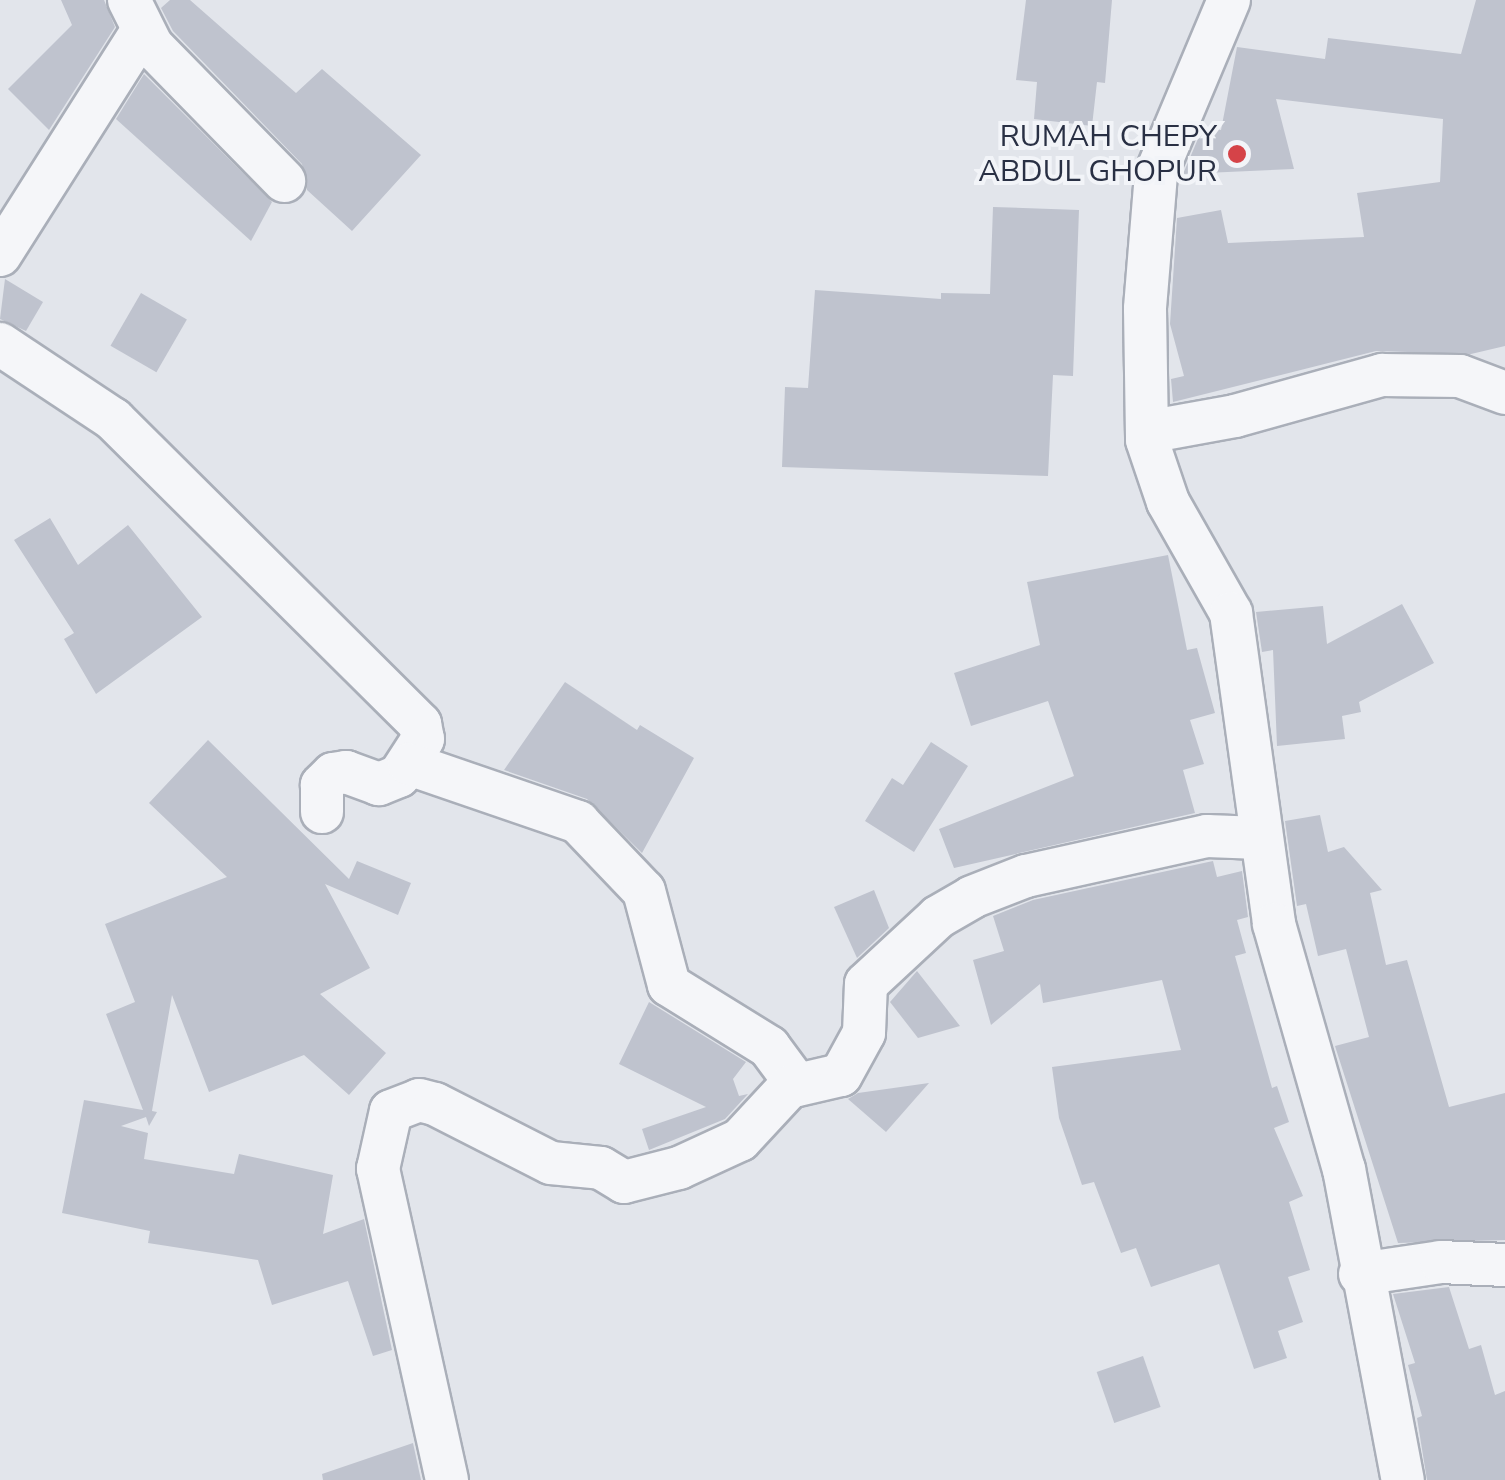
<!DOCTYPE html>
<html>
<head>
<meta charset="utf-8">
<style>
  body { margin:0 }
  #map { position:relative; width:1505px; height:1480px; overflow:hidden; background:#e2e5eb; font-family:"Nunito Sans",sans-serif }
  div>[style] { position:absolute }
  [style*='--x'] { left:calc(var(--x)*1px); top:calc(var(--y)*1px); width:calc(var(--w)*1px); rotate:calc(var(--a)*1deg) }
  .building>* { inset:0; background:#bfc3ce; transform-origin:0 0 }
  .roads { filter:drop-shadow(2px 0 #aaafb9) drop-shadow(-2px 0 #aaafb9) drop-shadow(0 2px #aaafb9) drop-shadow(0 -2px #aaafb9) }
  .minor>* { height:42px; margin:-21px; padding:0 21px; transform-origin:21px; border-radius:21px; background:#f5f6f9 }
  .dots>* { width:28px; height:28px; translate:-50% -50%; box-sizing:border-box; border:5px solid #f2f4f8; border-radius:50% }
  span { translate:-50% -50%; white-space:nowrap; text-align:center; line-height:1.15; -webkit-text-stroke:8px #f2f4f8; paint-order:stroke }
  .poi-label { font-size:30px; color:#293044 }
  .right { translate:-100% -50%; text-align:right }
</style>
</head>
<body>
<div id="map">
  <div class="building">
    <div style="clip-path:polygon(61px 0,104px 0,115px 27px,49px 130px,8px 89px,72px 25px)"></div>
    <div style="clip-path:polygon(170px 0,190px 0,296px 93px,322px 69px,421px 155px,352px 231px,307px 190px,302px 164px,173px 31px,161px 8px)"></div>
    <div style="clip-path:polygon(1026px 0,1112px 0,1105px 83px,1097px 82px,1092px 126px,1034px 119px,1037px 82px,1016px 80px)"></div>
    <div style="clip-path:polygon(1476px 0,1505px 0,1505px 346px,1471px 354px,1376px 351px,1173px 402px,1171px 379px,1184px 376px,1170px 324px,1177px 218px,1221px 210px,1228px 243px,1364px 237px,1357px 193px,1440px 182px,1443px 119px,1276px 99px,1294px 169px,1183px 174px,1203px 127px,1221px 130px,1237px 47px,1325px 59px,1328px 38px,1461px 54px)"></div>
    <div style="clip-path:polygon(144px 74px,272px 202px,251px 241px,116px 119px)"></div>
    <div style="clip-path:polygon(993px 207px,1079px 210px,1073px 376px,1053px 375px,1048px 476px,782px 467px,785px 387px,808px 388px,815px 290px,941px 299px,941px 293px,990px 294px)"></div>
    <div style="clip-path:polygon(5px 279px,43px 302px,26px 331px,0 319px)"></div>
    <div style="left:141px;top:293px;width:53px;height:61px;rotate:30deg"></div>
    <div style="clip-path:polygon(50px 518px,78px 565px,128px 525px,202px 617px,96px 694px,64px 639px,74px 633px,14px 540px)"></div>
    <div style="clip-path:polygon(1168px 555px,1187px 650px,1197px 648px,1215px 713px,1190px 720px,1204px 764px,1183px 770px,1195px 813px,954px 868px,939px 829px,1074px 776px,1048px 701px,971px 726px,954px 673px,1040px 645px,1027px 582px)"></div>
    <div style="clip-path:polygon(1402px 604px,1434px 663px,1359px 702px,1361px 712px,1342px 716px,1345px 739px,1277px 746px,1273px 650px,1262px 652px,1256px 612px,1323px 606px,1327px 644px)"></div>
    <div style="clip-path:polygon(565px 682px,637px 730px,640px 725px,694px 758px,642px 853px,587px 799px,504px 770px)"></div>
    <div style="clip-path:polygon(208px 740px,349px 879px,357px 861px,411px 883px,398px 915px,325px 884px,370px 968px,320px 994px,386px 1053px,349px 1095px,304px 1055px,209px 1092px,172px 995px,152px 1111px,157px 1112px,149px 1126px,146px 1117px,121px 1126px,148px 1133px,144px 1159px,234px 1174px,239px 1154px,333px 1175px,323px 1234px,364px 1219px,392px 1350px,373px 1356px,348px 1281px,272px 1305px,258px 1260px,148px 1243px,150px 1231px,62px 1213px,84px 1100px,143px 1110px,106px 1014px,135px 1002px,105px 924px,227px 877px,149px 803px)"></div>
    <div style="clip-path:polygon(931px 742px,968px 766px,914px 852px,865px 821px,892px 778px,903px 785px)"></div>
    <div style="clip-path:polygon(1320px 815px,1328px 852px,1344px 847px,1382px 890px,1370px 893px,1386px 965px,1407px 960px,1449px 1107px,1505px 1093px,1505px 1240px,1398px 1243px,1335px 1046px,1369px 1037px,1346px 949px,1318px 956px,1306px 904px,1297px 906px,1285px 821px)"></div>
    <div style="clip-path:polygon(1213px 861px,1217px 877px,1242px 871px,1248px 917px,1237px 920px,1246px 953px,1235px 956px,1272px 1088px,1277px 1086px,1289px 1122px,1274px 1128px,1303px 1196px,1289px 1202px,1310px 1270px,1288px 1277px,1303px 1322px,1278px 1331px,1287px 1358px,1254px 1369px,1219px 1264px,1151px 1287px,1136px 1248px,1121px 1253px,1094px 1182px,1082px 1185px,1059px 1118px,1052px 1067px,1181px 1050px,1162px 980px,1043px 1003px,1040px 984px,991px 1025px,973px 960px,1004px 951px,993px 916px,1033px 900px)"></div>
    <div style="clip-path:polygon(874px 890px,889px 928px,857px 958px,834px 907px)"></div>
    <div style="clip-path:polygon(917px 971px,960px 1026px,918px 1038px,890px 1002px)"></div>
    <div style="clip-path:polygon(649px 1002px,746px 1062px,733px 1079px,739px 1096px,748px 1094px,725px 1119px,649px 1150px,642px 1129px,706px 1107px,619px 1064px)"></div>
    <div style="clip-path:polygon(929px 1083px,886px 1132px,848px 1099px,858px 1093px)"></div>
    <div style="clip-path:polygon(1449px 1287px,1469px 1349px,1481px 1345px,1495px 1395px,1505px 1391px,1505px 1480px,1427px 1480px,1417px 1418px,1422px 1416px,1408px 1365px,1415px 1363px,1393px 1294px)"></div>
    <div style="left:1143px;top:1356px;width:54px;height:49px;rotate:71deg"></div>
    <div style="clip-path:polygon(413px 1443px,421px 1480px,323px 1480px,322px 1474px)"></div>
  </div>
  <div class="roads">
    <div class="minor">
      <div style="--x:129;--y:0;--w:51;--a:63.4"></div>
      <div style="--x:152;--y:46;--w:189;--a:45.6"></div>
      <div style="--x:1229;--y:0;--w:189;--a:112.8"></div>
      <div style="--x:1156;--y:174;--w:135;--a:94.7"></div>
      <div style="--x:1145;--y:309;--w:131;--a:89.1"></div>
      <div style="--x:1147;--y:440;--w:65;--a:71.3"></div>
      <div style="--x:1168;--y:502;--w:128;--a:60.4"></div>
      <div style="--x:1231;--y:613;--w:314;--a:82.1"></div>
      <div style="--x:1274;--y:924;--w:255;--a:74.1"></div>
      <div style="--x:1344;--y:1169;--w:317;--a:79.3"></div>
      <div style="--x:0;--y:255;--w:265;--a:-57.6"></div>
      <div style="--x:0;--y:344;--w:136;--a:33.6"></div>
      <div style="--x:113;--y:419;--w:433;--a:44.8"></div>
      <div style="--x:420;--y:724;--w:15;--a:79"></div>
      <div style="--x:423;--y:739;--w:44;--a:123"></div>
      <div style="--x:399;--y:776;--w:22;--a:158"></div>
      <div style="--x:379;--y:784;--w:35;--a:-160"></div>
      <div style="--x:346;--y:772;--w:13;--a:171"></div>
      <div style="--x:333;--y:774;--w:16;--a:135"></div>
      <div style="--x:322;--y:785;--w:27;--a:90"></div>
      <div style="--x:1147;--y:432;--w:89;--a:-10.3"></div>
      <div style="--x:1235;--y:416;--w:153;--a:-15.6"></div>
      <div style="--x:1382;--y:375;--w:78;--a:0.7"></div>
      <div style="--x:1460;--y:376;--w:48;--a:20.7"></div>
      <div style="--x:409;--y:764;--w:179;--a:18.9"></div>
      <div style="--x:578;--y:822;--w:95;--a:46.3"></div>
      <div style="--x:644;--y:891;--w:97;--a:75.1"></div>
      <div style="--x:669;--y:985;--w:118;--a:31.8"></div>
      <div style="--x:769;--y:1047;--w:47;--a:53.6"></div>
      <div style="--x:1360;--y:1274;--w:82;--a:-8.4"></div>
      <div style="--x:1441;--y:1262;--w:64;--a:2.7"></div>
      <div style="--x:447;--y:1480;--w:319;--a:-102.5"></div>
      <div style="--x:378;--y:1169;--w:59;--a:-77.4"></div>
      <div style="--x:391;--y:1111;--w:30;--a:-21"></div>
      <div style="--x:419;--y:1100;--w:16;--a:14"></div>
      <div style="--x:435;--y:1104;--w:130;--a:27"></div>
      <div style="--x:551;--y:1163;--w:50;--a:5.7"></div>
      <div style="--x:601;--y:1168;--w:27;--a:31"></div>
      <div style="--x:624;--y:1182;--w:57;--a:-14.3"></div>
      <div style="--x:679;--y:1168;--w:67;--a:-24.7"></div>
      <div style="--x:740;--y:1140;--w:72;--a:-47.2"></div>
      <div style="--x:789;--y:1087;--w:53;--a:-13"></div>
      <div style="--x:841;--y:1075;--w:48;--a:-61.3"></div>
      <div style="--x:864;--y:1033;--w:49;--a:-87.7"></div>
      <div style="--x:866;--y:984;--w:98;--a:-42.9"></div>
      <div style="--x:938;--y:917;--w:39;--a:-30"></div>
      <div style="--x:972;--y:897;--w:58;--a:-21.3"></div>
      <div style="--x:1026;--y:876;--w:185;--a:-12.5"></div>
      <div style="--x:1207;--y:836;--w:53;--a:2.2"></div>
    </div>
  </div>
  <div class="dots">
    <div style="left:1237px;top:154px;background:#d54348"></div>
  </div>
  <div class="poi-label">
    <span class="right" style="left:1217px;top:154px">RUMAH CHEPY<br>ABDUL GHOPUR</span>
  </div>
</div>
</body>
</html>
